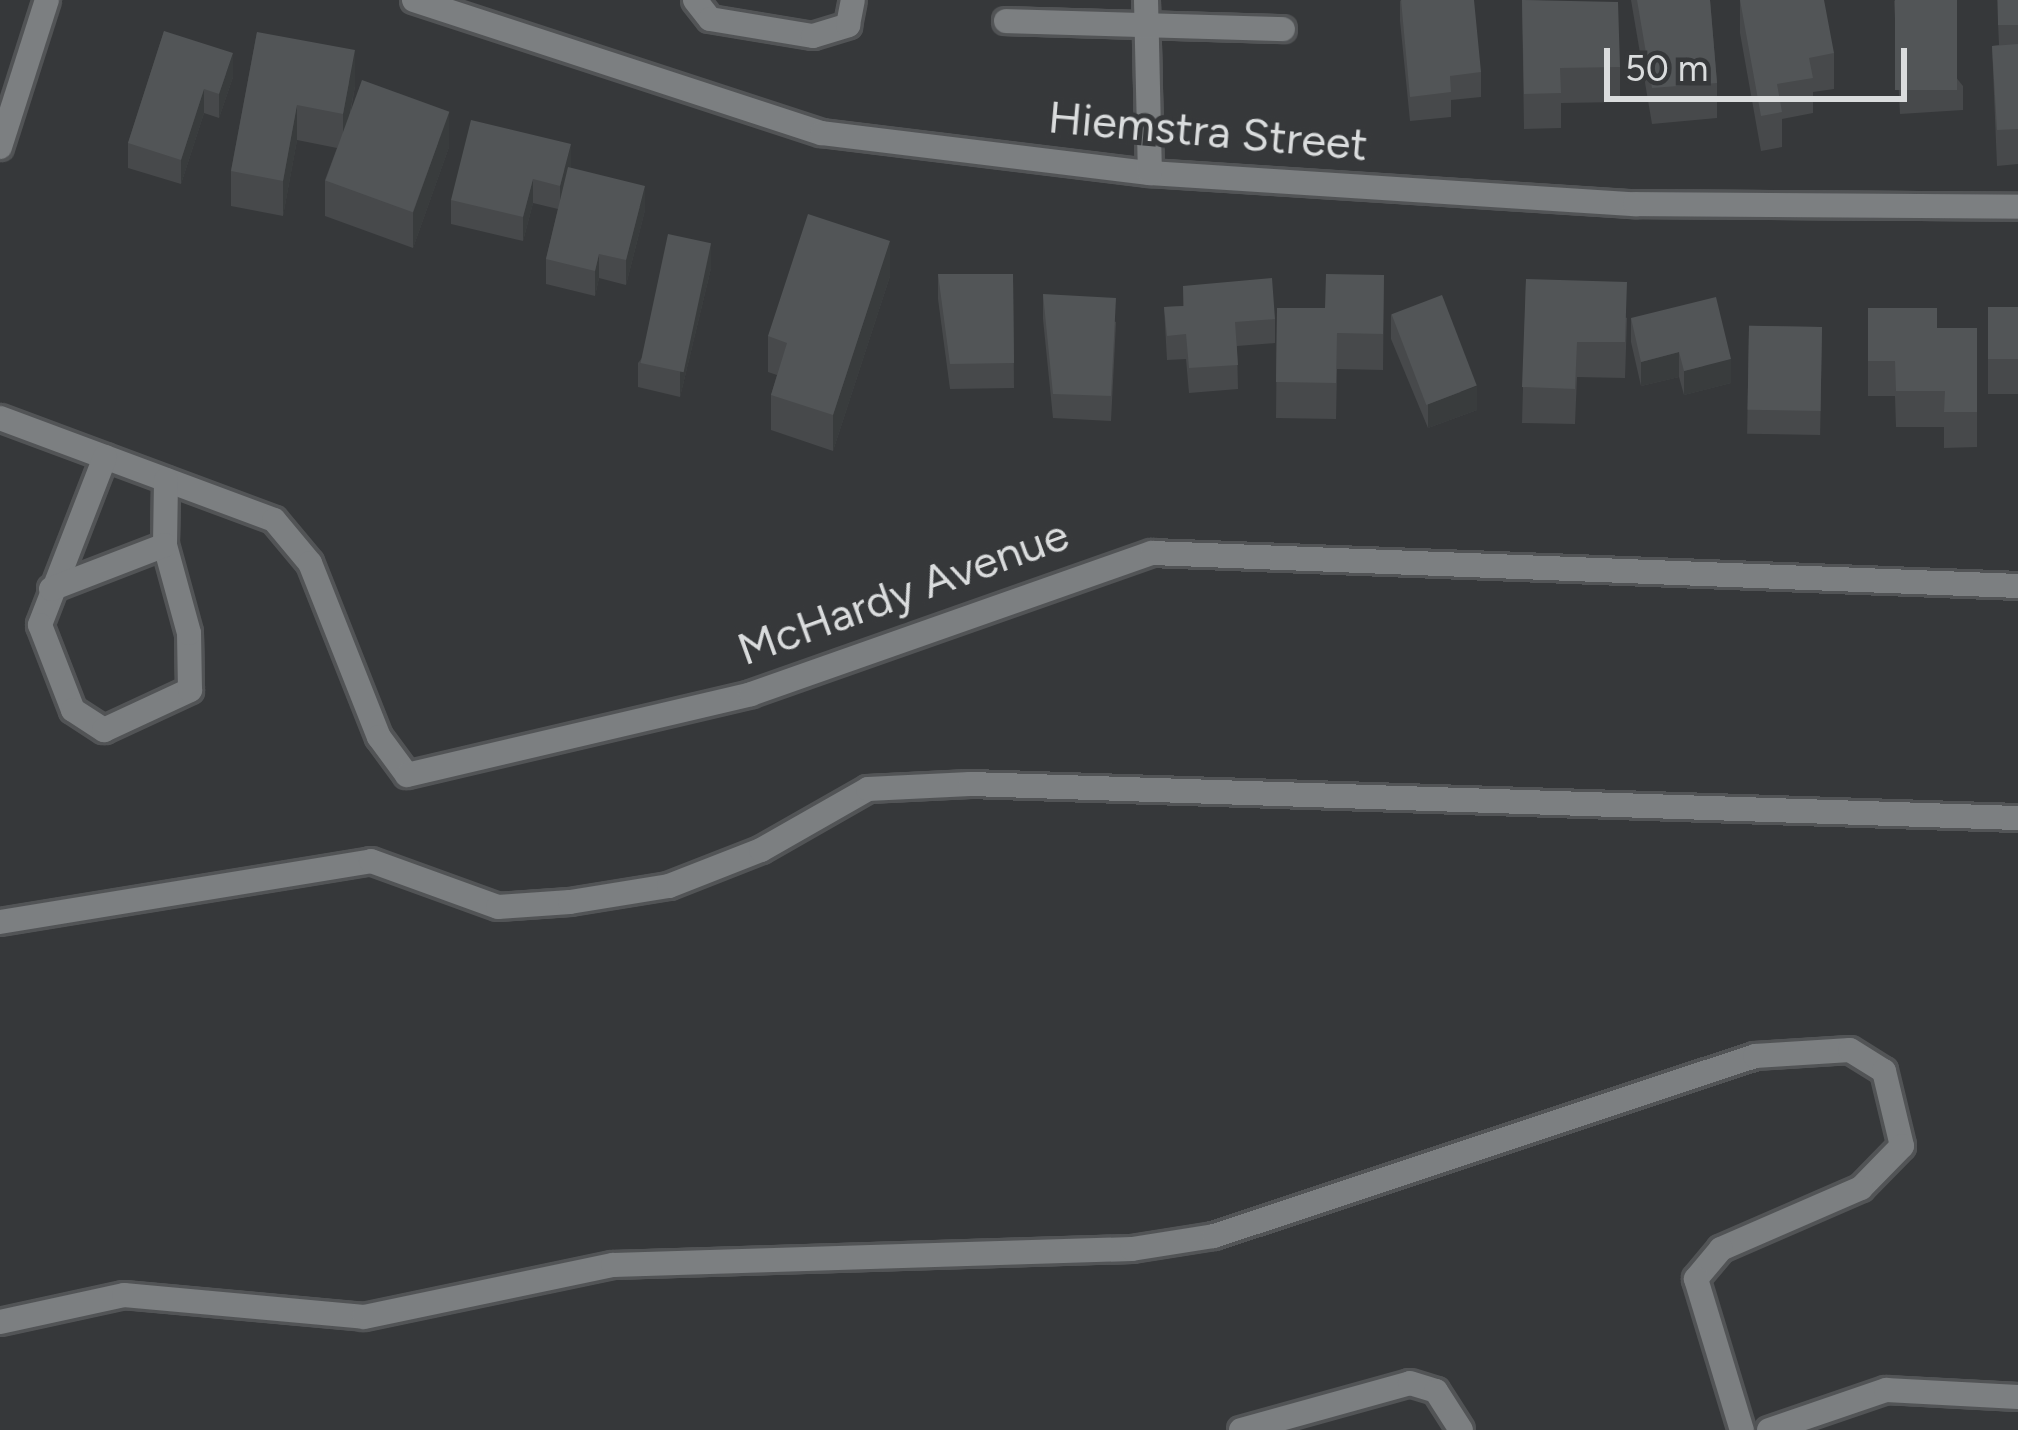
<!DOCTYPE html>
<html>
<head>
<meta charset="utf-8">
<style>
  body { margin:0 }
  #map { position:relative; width:2018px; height:1430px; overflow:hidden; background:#36383a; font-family:Figtree,sans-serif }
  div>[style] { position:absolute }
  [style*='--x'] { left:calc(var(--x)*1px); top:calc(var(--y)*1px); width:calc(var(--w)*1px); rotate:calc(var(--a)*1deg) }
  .roads { filter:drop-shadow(3px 0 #525456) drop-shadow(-3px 0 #525456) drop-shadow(0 3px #525456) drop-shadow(0 -3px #525456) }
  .service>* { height:24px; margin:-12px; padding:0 12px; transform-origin:12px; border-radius:12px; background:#7c7f81 }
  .minor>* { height:24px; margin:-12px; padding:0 12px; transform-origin:12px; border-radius:12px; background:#7c7f81 }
  .wall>* { inset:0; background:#47494b; transform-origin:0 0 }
  .shaded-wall>* { inset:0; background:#393c3d }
  .building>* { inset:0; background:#525557; transform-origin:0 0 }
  span { translate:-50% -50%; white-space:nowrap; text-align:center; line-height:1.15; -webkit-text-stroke:10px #36383a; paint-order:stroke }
  .street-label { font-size:45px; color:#dadcdd }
  .scale { position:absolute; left:1604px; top:48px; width:303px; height:54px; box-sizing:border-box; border:6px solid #dadcdd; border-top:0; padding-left:15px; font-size:36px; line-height:42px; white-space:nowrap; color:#dadcdd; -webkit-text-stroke:9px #36383a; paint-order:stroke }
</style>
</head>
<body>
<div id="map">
  <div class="roads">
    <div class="service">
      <div style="--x:695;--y:0;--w:24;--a:52"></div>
      <div style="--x:710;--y:19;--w:104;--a:9.4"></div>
      <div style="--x:813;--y:36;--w:37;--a:-17"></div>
      <div style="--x:848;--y:25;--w:25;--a:-79"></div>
      <div style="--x:0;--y:418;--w:292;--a:20.4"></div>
      <div style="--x:274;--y:520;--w:56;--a:50.1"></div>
      <div style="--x:310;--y:563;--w:187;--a:68.4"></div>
      <div style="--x:379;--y:737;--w:47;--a:53.6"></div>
      <div style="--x:407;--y:775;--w:353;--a:-13.2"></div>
      <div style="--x:751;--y:694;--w:425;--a:-19.4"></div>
      <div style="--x:1152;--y:553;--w:867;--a:2.18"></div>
      <div style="--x:105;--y:457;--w:180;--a:111.2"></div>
      <div style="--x:40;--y:625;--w:91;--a:68.8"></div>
      <div style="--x:73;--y:710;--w:37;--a:33"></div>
      <div style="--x:104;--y:730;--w:95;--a:-24.9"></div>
      <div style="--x:190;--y:690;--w:57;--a:-91"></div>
      <div style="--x:189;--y:633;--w:91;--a:-105.3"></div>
      <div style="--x:165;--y:545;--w:65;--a:-89.1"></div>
      <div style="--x:51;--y:589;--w:122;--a:-21.1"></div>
      <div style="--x:0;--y:1322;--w:127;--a:-12.3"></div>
      <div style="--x:124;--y:1295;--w:241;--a:5.2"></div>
      <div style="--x:364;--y:1317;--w:254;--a:-11.8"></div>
      <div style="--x:613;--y:1265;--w:519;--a:-1.77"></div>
      <div style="--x:1132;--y:1249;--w:83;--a:-9"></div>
      <div style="--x:1214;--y:1236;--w:570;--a:-18.4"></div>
      <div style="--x:1755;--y:1056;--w:95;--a:-3.6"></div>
      <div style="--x:1850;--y:1050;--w:40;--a:32"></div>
      <div style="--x:1884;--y:1071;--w:77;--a:76.5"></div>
      <div style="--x:1902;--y:1146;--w:59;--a:134.3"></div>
      <div style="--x:1861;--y:1188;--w:153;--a:156.5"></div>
      <div style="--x:1721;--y:1249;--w:39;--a:130"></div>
      <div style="--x:1696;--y:1279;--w:158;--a:73.1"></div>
      <div style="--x:1241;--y:1430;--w:175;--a:-15.5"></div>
      <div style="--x:1410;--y:1383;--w:27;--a:17"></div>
      <div style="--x:1436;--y:1391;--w:46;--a:57.3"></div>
      <div style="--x:1769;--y:1430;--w:124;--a:-18.9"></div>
      <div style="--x:1886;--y:1390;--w:132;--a:3"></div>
    </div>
    <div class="minor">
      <div style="--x:414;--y:0;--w:429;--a:18.1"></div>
      <div style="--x:822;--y:133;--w:330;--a:7"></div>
      <div style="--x:1150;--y:173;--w:486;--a:3.7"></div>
      <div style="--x:1635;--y:204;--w:383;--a:0.4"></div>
      <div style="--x:1146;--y:0;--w:173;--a:88.7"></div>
      <div style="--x:1006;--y:21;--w:277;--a:1.7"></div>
      <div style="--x:0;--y:147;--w:154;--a:-72.3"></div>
      <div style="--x:0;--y:922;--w:376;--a:-9.3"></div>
      <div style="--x:371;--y:861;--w:135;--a:19.9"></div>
      <div style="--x:498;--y:907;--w:72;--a:-4"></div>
      <div style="--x:570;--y:902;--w:100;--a:-9.2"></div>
      <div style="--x:669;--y:886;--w:99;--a:-21.4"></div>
      <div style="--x:761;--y:850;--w:123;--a:-29.7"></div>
      <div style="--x:868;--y:789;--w:102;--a:-2.8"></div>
      <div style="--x:970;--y:784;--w:1049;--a:1.86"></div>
    </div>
  </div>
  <div class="wall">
    <div style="clip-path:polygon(1400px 0,1481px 72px,1481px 97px,1451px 100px,1451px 117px,1410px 121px,1400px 21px)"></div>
    <div style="clip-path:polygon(1522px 0,1584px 3px,1620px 67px,1620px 102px,1561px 103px,1561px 128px,1524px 129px)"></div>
    <div style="clip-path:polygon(1631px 0,1710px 0,1717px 83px,1717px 118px,1652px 124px)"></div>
    <div style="clip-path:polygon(1740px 0,1834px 53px,1834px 89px,1813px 92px,1813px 113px,1782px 119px,1782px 147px,1761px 151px,1740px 33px)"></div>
    <div style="clip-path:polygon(1894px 0,1963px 86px,1963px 110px,1900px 114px)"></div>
    <div style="clip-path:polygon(1997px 0,2018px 0,2018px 164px,1997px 166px,1992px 46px,1999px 45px)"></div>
    <div style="clip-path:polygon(164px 31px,233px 77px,219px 118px,204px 113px,181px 184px,128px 168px,128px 143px)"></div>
    <div style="clip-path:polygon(257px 32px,355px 86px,351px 110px,449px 147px,413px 248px,325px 216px,325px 180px,337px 148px,297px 140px,283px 216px,231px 206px,231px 171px)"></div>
    <div style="clip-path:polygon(571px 168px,645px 210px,626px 285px,599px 278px,595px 296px,546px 284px,546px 259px,558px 209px,533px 203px,523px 241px,451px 224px,451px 200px)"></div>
    <div style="clip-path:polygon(711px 268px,680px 397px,638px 387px,638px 363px)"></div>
    <div style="clip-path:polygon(938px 274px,1013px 274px,1014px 388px,950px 389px,938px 299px)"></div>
    <div style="clip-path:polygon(1384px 275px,1383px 370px,1337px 369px,1336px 419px,1276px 418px,1277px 308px,1325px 308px)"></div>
    <div style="clip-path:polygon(890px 276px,833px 451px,771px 430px,771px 395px,777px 375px,768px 372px,768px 336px)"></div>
    <div style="clip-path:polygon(1526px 279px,1627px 318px,1625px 378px,1577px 377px,1575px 424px,1522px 423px)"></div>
    <div style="clip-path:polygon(1183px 286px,1275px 319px,1275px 343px,1237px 346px,1238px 389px,1189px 393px,1186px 359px,1167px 360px,1164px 307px,1183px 306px)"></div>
    <div style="clip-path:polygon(1043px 294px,1116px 322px,1111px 421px,1053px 418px,1043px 319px)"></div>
    <div style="left:2018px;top:307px;width:87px;height:30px;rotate:90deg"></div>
    <div style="clip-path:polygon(1868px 308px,1937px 328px,1977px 328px,1977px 447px,1944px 448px,1944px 427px,1896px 427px,1895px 396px,1868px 396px)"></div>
    <div style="clip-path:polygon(1391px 314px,1477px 410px,1428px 428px,1391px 339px)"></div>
    <div style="clip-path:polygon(1631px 318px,1731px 383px,1684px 395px,1679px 377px,1641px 386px,1631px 342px)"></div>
    <div style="left:1822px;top:327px;width:108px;height:73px;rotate:91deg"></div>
  </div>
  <div class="shaded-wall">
    <div style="clip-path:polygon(355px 50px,355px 86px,343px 149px,343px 114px)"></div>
    <div style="clip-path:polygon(233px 53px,233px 77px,219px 118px,219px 94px)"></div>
    <div style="clip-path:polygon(204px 89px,204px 113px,181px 184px,181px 160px)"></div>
    <div style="clip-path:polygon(297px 105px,297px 140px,283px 216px,283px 181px)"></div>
    <div style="clip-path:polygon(449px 112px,449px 147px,413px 248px,413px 213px)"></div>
    <div style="clip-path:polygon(571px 144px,571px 169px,560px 210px,560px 186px)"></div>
    <div style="clip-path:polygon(533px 179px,533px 203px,523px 241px,523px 217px)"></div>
    <div style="clip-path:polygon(645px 186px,645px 210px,626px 285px,626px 260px)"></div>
    <div style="clip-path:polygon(890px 241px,890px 276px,833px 451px,833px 415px)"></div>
    <div style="clip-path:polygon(711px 243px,711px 268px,680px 397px,680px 373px)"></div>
    <div style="clip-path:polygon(599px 254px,599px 278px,595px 296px,595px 271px)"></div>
    <div style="clip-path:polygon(1679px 352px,1679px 377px,1641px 386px,1641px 362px)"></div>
    <div style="clip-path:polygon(1731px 359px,1731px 383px,1684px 395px,1684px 371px)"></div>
    <div style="clip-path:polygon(1477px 386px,1477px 410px,1428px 428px,1428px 404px)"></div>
  </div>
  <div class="building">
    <div style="clip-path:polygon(1401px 0,1474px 0,1481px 72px,1450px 76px,1451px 92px,1410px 97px)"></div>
    <div style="clip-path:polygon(1522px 0,1618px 2px,1620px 67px,1560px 68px,1561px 93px,1524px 94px)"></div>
    <div style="clip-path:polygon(1637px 0,1710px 0,1717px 83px,1652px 88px)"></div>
    <div style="clip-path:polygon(1740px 0,1824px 0,1834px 53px,1809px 58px,1813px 78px,1777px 84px,1782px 112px,1761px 116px)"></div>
    <div style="left:1895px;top:0;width:62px;height:90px"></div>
    <div style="left:1998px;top:0;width:20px;height:25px"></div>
    <div style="clip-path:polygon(164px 31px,233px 53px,219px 94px,204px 89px,181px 160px,128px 143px)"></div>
    <div style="clip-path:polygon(257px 32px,355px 50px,343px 114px,297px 105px,283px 181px,231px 171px)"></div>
    <div style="clip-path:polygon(2018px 44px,2018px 129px,1997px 130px,1992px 46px)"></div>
    <div style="left:362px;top:80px;width:93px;height:107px;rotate:20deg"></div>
    <div style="clip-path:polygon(471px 120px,571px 144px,560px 186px,533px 179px,523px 217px,451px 200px)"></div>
    <div style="clip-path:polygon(568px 167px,645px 186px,626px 260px,599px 254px,595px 271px,546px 259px)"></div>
    <div style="clip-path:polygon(808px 214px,890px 241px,833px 415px,771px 395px,787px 343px,768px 336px)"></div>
    <div style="left:668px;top:234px;width:44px;height:132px;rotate:12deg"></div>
    <div style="clip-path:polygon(938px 274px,1013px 274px,1014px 363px,950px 364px)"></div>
    <div style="clip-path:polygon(1326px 274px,1384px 275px,1383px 334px,1337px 333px,1336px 383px,1276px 382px,1277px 308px,1325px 308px)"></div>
    <div style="clip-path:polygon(1272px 278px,1275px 319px,1235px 322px,1238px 365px,1189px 368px,1186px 334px,1167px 336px,1164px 307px,1184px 306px,1183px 286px)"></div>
    <div style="clip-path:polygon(1526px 279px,1627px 282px,1625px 342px,1577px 342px,1575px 389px,1522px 387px)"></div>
    <div style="clip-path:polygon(1043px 294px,1116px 298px,1111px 396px,1053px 394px)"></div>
    <div style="left:1442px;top:295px;width:97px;height:54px;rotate:69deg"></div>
    <div style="clip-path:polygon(1716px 297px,1731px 359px,1684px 371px,1679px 352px,1641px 362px,1631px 318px)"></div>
    <div style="left:2018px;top:307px;width:52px;height:30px;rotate:90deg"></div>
    <div style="clip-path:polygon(1868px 308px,1937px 308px,1937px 328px,1977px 328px,1977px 412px,1944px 412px,1945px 391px,1896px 391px,1895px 361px,1868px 361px)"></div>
    <div style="left:1822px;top:327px;width:84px;height:73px;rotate:91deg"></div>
  </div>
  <div class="street-label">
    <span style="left:1208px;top:131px;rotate:5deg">Hiemstra Street</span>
    <span style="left:903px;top:592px;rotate:-20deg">McHardy Avenue</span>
  </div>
  <div class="scale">50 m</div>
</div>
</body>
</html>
